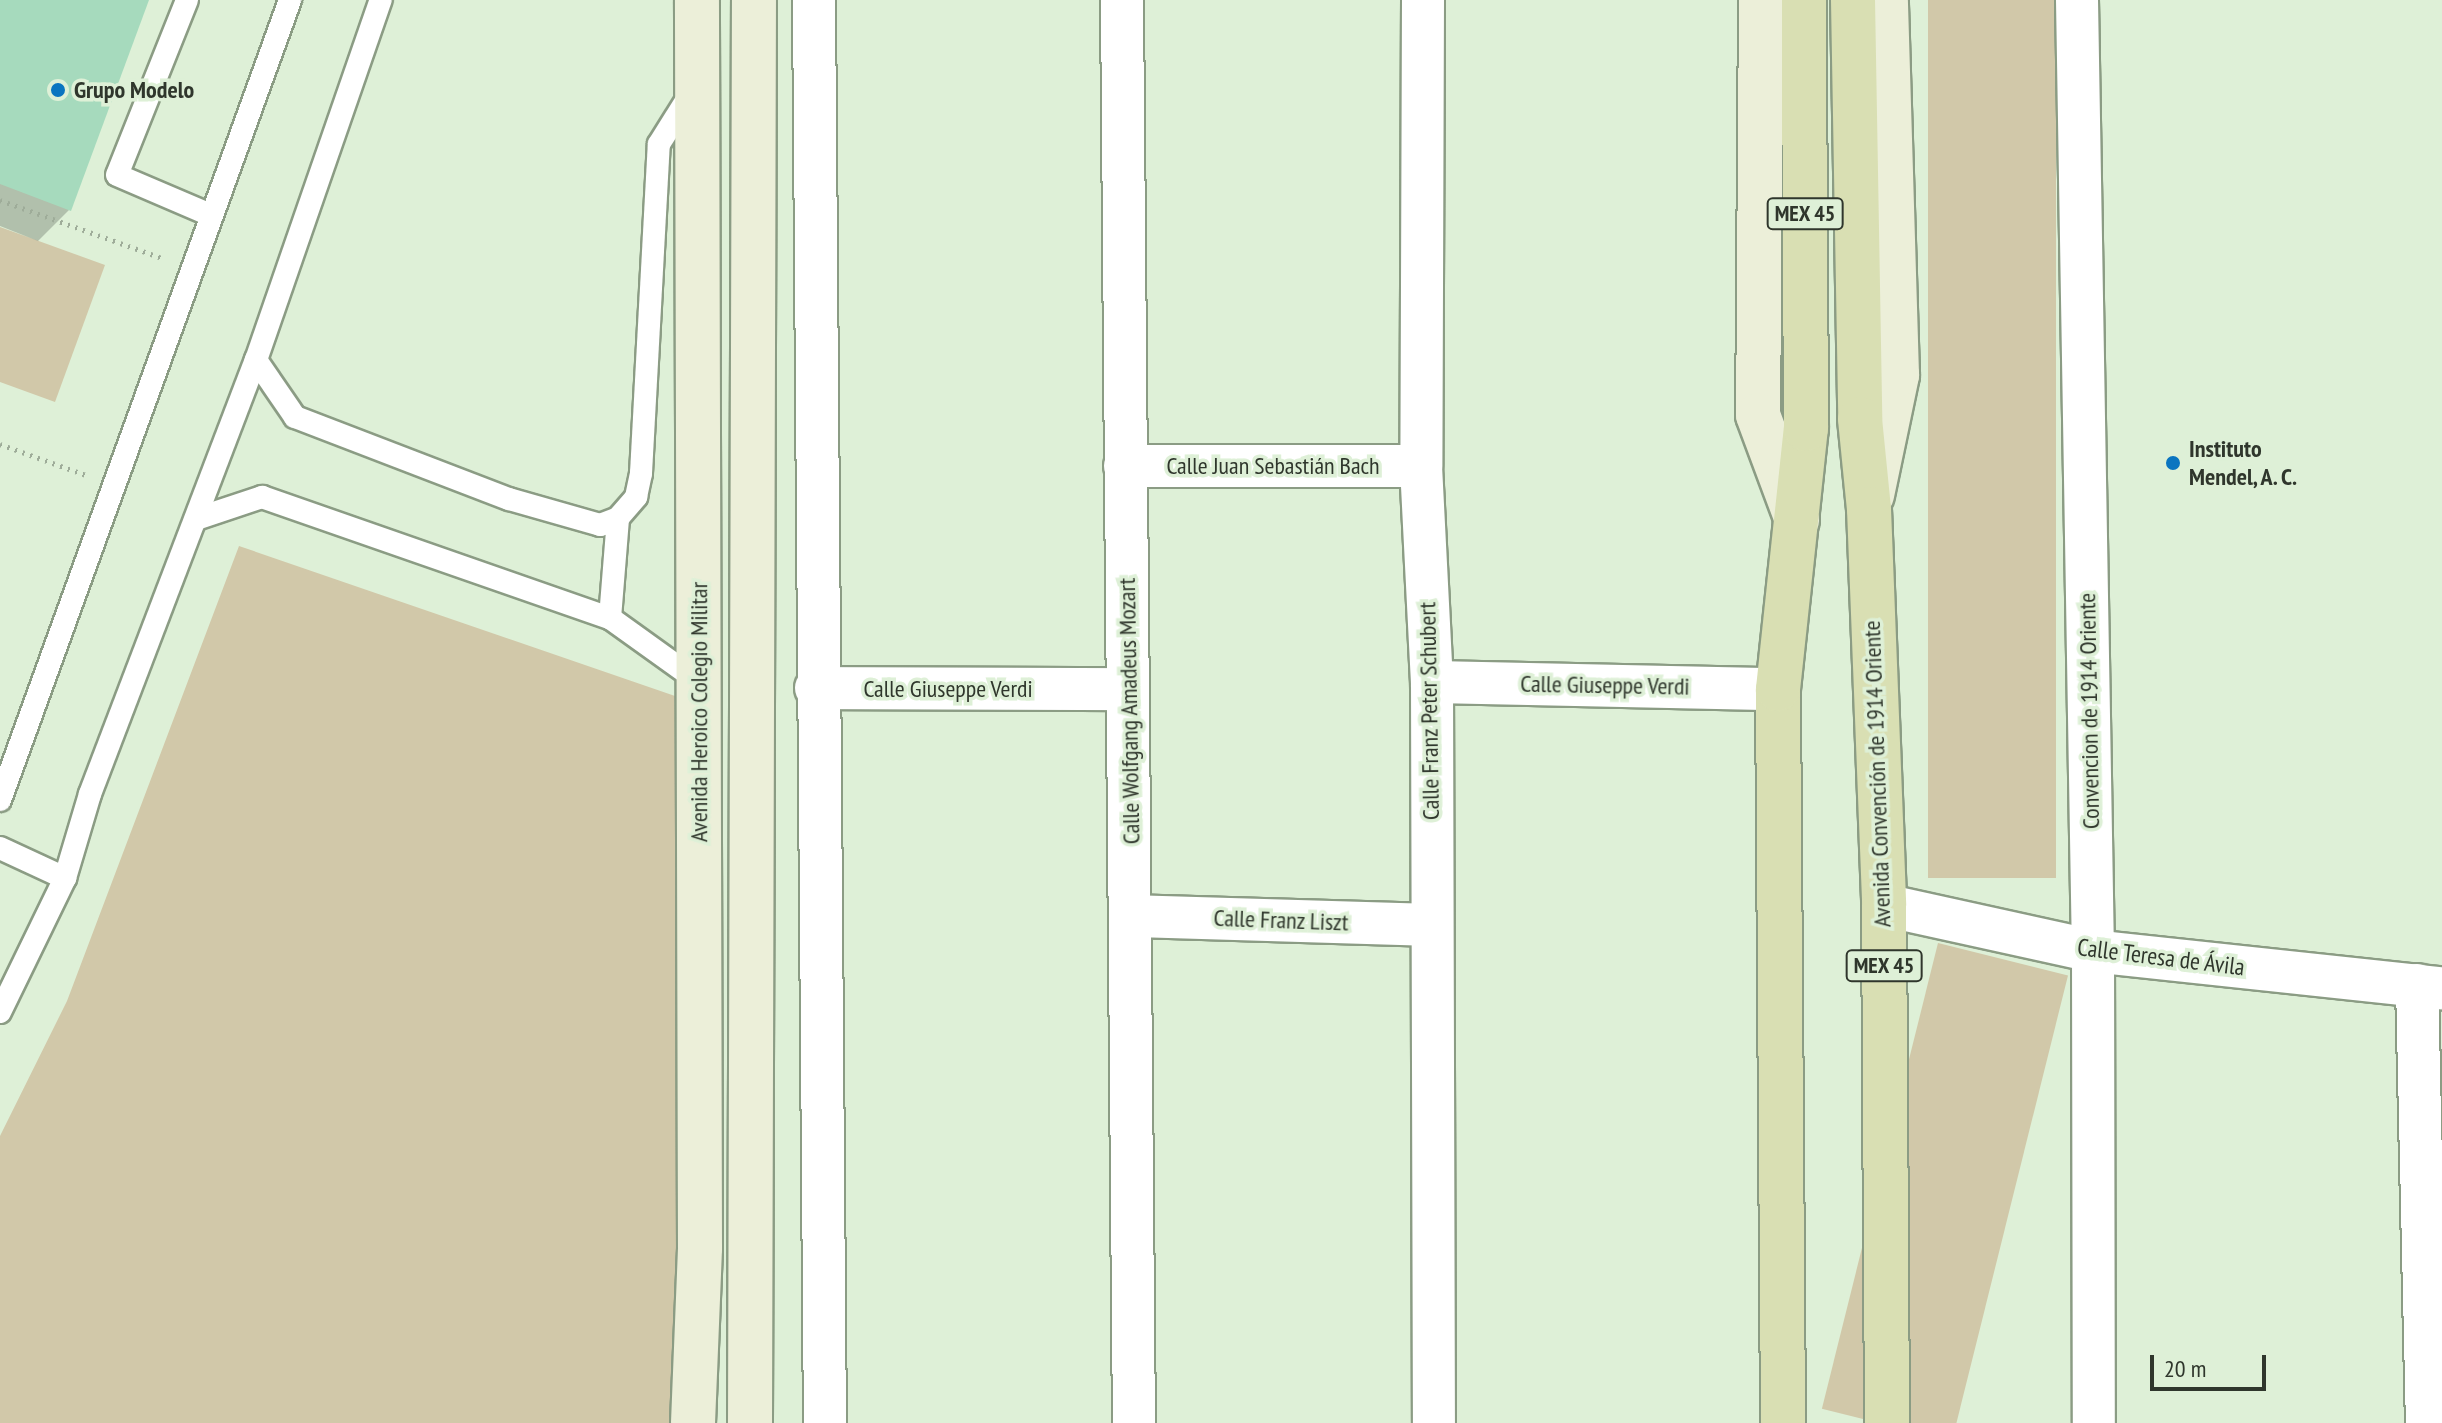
<!DOCTYPE html>
<html>
<head>
<meta charset="utf-8">
<style>
  body { margin:0 }
  #map { position:relative; width:2442px; height:1423px; overflow:hidden; background:#def0d7; font-family:"PT Sans Narrow",sans-serif }
  div>[style] { position:absolute }
  [style*='--x'] { left:calc(var(--x)*1px); top:calc(var(--y)*1px); width:calc(var(--w)*1px); rotate:calc(var(--a)*1deg) }
  .green>* { inset:0; background:#d1c8a9; transform-origin:0 0 }
  .shadow>* { inset:0; background:#0003 }
  .building>* { inset:0; background:#a6dabd }
  .path>* { height:5px; margin-top:-2.5px; transform-origin:0; background:repeating-linear-gradient(90deg,#9eac99 0 2px,transparent 0 8px) }
  .roads { filter:drop-shadow(2px 0 #8b9c84) drop-shadow(-2px 0 #8b9c84) drop-shadow(0 2px #8b9c84) drop-shadow(0 -2px #8b9c84) }
  .lane>* { height:22px; margin:-11px; padding:0 11px; transform-origin:11px; border-radius:11px; background:#fff }
  .street>* { height:42px; margin:-21px; padding:0 21px; transform-origin:21px; border-radius:21px; background:#fff }
  .secondary>* { height:44px; margin:-22px; padding:0 22px; transform-origin:22px; border-radius:22px; background:#ecefd9 }
  .primary>* { height:44px; margin:-22px; padding:0 22px; transform-origin:22px; border-radius:22px; background:#d9dfb3 }
  .dots>* { width:22px; height:22px; translate:-50% -50%; box-sizing:border-box; border:4px solid #def0d7; border-radius:50% }
  span { translate:-50% -50%; white-space:nowrap; text-align:center; line-height:1.15; -webkit-text-stroke:7px #def0d7; paint-order:stroke }
  .shield-label span { padding:2px 6px; background:#def0d7; border:2px solid; border-radius:6px; -webkit-text-stroke-width:0 }
  .shield-label { font-size:22px; color:#2f362c; font-weight:700 }
  .poi-label { font-size:24px; color:#2f362c; font-weight:700 }
  .left { translate:0 -50%; text-align:left }
  .street-label { font-size:24px; color:#2f362c }
  .scale { position:absolute; left:2150px; top:1355px; width:116px; height:36px; box-sizing:border-box; border:4px solid #2f362c; border-top:0; padding-left:10px; font-size:24px; line-height:28px; white-space:nowrap; color:#2f362c; -webkit-text-stroke:6px #def0d7; paint-order:stroke }
</style>
</head>
<body>
<div id="map">
  <div class="green">
    <div style="left:1928px;top:0;width:128px;height:878px"></div>
    <div style="clip-path:polygon(0 227px,105px 265px,55px 402px,0 382px)"></div>
    <div style="clip-path:polygon(239px 546px,675px 696px,677px 1355px,672px 1423px,0 1423px,0 1136px,67px 1001px)"></div>
    <div style="left:1938px;top:943px;width:134px;height:480px;rotate:14deg"></div>
  </div>
  <div class="shadow">
    <div style="clip-path:polygon(0 0,147px 0,69px 210px,38px 241px,0 226px)"></div>
  </div>
  <div class="building">
    <div style="clip-path:polygon(0 0,149px 0,71px 211px,0 184px)"></div>
  </div>
  <div class="path">
    <div style="--x:0;--y:200;--w:175;--a:19.7"></div>
    <div style="--x:0;--y:444;--w:91;--a:19.8"></div>
  </div>
  <div class="roads">
    <div class="lane">
      <div style="--x:187;--y:0;--w:188;--a:111.8"></div>
      <div style="--x:117;--y:175;--w:102;--a:23.1"></div>
      <div style="--x:256;--y:360;--w:69;--a:55.6"></div>
      <div style="--x:295;--y:417;--w:229;--a:21"></div>
      <div style="--x:509;--y:499;--w:95;--a:15.9"></div>
      <div style="--x:600;--y:525;--w:19;--a:-21"></div>
      <div style="--x:618;--y:518;--w:28;--a:-49"></div>
      <div style="--x:636;--y:497;--w:25;--a:-78"></div>
      <div style="--x:641;--y:473;--w:329;--a:-86.9"></div>
      <div style="--x:659;--y:144;--w:60;--a:-57.9"></div>
      <div style="--x:196;--y:519;--w:70;--a:-18.4"></div>
      <div style="--x:262;--y:497;--w:368;--a:19.2"></div>
      <div style="--x:610;--y:618;--w:110;--a:35.7"></div>
      <div style="--x:610;--y:618;--w:100;--a:-85.4"></div>
      <div style="--x:0;--y:800;--w:851;--a:-70.07"></div>
      <div style="--x:0;--y:848;--w:72;--a:24.8"></div>
      <div style="--x:0;--y:1012;--w:149;--a:-64.1"></div>
      <div style="--x:65;--y:878;--w:88;--a:-73.4"></div>
      <div style="--x:90;--y:794;--w:465;--a:-69.1"></div>
      <div style="--x:256;--y:360;--w:381;--a:-70.9"></div>
    </div>
    <div class="street">
      <div style="--x:814;--y:0;--w:1423;--a:89.56"></div>
      <div style="--x:1122;--y:0;--w:1423;--a:89.52"></div>
      <div style="--x:1423;--y:0;--w:466;--a:90.2"></div>
      <div style="--x:1421;--y:466;--w:216;--a:87.1"></div>
      <div style="--x:1432;--y:682;--w:741;--a:89.85"></div>
      <div style="--x:2077;--y:0;--w:951;--a:89.04"></div>
      <div style="--x:2093;--y:951;--w:472;--a:89.9"></div>
      <div style="--x:1125;--y:466;--w:296;--a:0"></div>
      <div style="--x:1432;--y:682;--w:346;--a:1.2"></div>
      <div style="--x:816;--y:688;--w:312;--a:0.2"></div>
      <div style="--x:1884;--y:905;--w:214;--a:12.4"></div>
      <div style="--x:2093;--y:951;--w:351;--a:6.1"></div>
      <div style="--x:1132;--y:916;--w:297;--a:1.7"></div>
      <div style="--x:2417;--y:985;--w:438;--a:88.7"></div>
    </div>
    <div class="secondary">
      <div style="--x:1761;--y:0;--w:415;--a:90.4"></div>
      <div style="--x:1758;--y:415;--w:112;--a:69.6"></div>
      <div style="--x:1872;--y:495;--w:123;--a:-78.2"></div>
      <div style="--x:1897;--y:375;--w:375;--a:-91.7"></div>
      <div style="--x:693;--y:1423;--w:175;--a:-87.7"></div>
      <div style="--x:700;--y:1248;--w:1248;--a:-90.14"></div>
      <div style="--x:750;--y:1423;--w:1423;--a:-89.84"></div>
    </div>
    <div class="primary">
      <div style="--x:1853;--y:0;--w:419;--a:89"></div>
      <div style="--x:1860;--y:419;--w:90;--a:84.3"></div>
      <div style="--x:1869;--y:509;--w:396;--a:87.8"></div>
      <div style="--x:1884;--y:905;--w:518;--a:89.67"></div>
      <div style="--x:1783;--y:1423;--w:734;--a:-90.39"></div>
      <div style="--x:1778;--y:689;--w:262;--a:-83.9"></div>
      <div style="--x:1806;--y:429;--w:429;--a:-90.3"></div>
    </div>
  </div>
  <div class="dots">
    <div style="left:58px;top:90px;background:#0a75c0"></div>
    <div style="left:2173px;top:463px;background:#0a75c0"></div>
  </div>
  <div class="shield-label">
    <span style="left:1805px;top:214px">MEX 45</span>
    <span style="left:1884px;top:966px">MEX 45</span>
  </div>
  <div class="poi-label">
    <span class="left" style="left:74px;top:90px">Grupo Modelo</span>
    <span class="left" style="left:2189px;top:463px">Instituto<br>Mendel, A. C.</span>
  </div>
  <div class="street-label">
    <span style="left:1273px;top:466px">Calle Juan Sebastián Bach</span>
    <span style="left:1605px;top:685px;rotate:1deg">Calle Giuseppe Verdi</span>
    <span style="left:948px;top:689px">Calle Giuseppe Verdi</span>
    <span style="left:1129px;top:711px;rotate:-91deg">Calle Wolfgang Amadeus Mozart</span>
    <span style="left:1429px;top:711px;rotate:-91deg">Calle Franz Peter Schubert</span>
    <span style="left:2089px;top:711px;rotate:-91deg">Convencion de 1914 Oriente</span>
    <span style="left:699px;top:712px;rotate:-90deg">Avenida Heroico Colegio Militar</span>
    <span style="left:1877px;top:774px;rotate:-92deg">Avenida Convención de 1914 Oriente</span>
    <span style="left:1281px;top:920px;rotate:2deg">Calle Franz Liszt</span>
    <span style="left:2161px;top:957px;rotate:7deg">Calle Teresa de Ávila</span>
  </div>
  <div class="scale">20 m</div>
</div>
</body>
</html>
